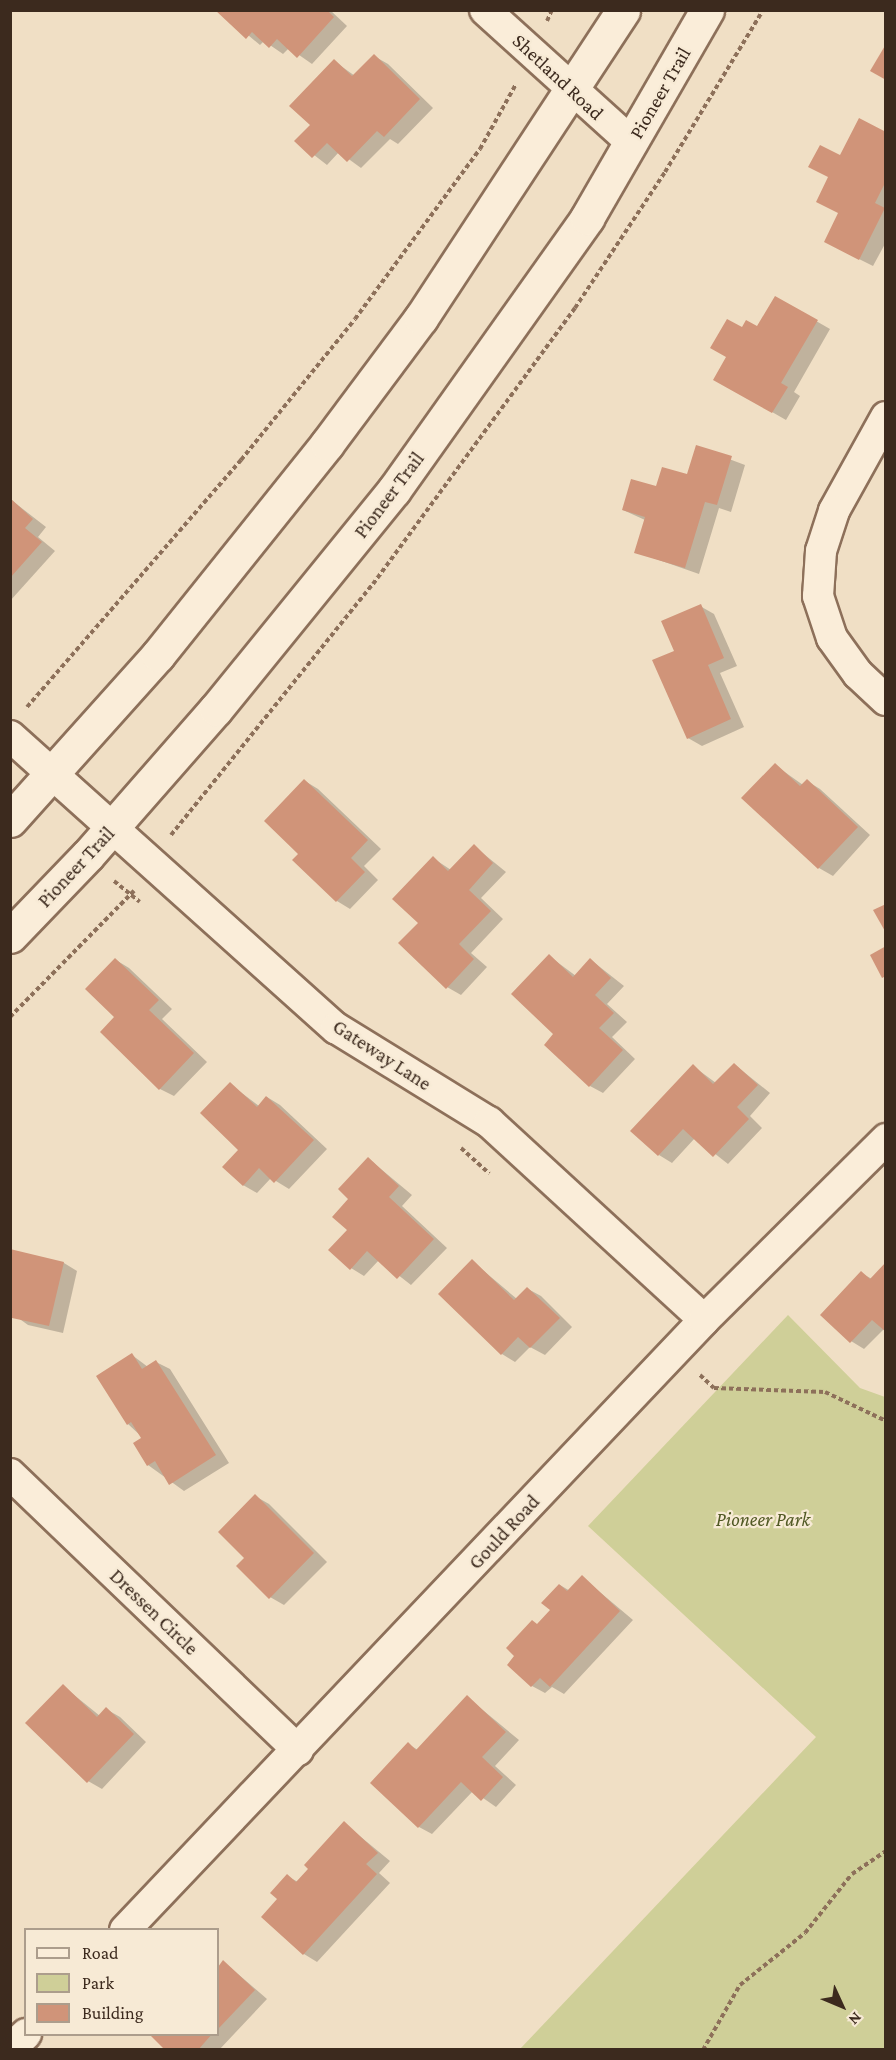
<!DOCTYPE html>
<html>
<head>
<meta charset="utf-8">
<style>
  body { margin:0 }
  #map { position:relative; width:896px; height:2060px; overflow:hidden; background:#f0dfc5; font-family:"Crimson Pro",serif }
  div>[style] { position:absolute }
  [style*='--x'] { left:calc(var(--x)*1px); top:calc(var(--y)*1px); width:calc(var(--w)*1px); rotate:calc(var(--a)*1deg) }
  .green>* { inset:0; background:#cfcf98 }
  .shadow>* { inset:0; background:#0003 }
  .building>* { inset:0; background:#d09479 }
  .path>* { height:4px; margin-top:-2px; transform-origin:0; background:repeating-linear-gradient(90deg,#8d705a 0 4.5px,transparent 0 7.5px) }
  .roads { filter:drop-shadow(2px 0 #8d705a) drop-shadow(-2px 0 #8d705a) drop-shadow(0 2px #8d705a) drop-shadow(0 -2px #8d705a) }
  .minor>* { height:30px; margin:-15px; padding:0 15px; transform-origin:15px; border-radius:15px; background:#faedd9 }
  .secondary>* { height:33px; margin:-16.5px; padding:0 16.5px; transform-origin:16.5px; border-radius:16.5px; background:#faedd9 }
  span { translate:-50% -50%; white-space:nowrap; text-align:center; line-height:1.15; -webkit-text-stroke:4.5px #f7ead5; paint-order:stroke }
  .street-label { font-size:20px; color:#3c2a1e }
  .park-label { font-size:20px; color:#515924; font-style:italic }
  .frame { position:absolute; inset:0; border:12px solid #3c2a1e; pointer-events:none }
  .legend { position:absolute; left:24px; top:1928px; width:195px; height:108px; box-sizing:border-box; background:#f7ead5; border:2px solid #ac9d8c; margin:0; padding:8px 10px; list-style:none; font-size:18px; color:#3c2a1e }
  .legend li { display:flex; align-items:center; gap:12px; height:30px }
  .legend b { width:30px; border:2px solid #ac9d8c }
  .north { position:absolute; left:812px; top:1976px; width:60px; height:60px; -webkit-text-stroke:4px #f7ead5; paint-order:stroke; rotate:134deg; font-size:16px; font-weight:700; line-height:24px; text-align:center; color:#3c2a1e }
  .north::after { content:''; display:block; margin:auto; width:21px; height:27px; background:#3c2a1e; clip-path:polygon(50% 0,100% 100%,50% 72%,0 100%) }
</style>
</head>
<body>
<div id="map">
  <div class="green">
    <div style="clip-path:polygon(788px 1315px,860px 1388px,885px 1397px,885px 2049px,520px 2049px,816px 1737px,588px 1526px)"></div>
  </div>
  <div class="shadow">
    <div style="clip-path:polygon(218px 10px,330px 10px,347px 26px,312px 64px,289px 48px,283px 54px,264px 41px,260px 45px)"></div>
    <div style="clip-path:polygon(374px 56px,388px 64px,433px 108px,398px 144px,390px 139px,361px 168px,339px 152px,327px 165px,296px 141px,312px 125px,334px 61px,355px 76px)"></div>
    <div style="clip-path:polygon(886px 134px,886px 242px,873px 266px,839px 249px,841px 157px)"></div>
    <div style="clip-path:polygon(776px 298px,830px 329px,794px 392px,800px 396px,786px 420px,715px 379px,742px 329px,758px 328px)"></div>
    <div style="clip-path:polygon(697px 447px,745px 465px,731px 512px,719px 508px,699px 574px,636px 552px,645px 520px,623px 510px,657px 488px,688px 476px)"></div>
    <div style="clip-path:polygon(10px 499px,46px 527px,38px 537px,55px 551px,10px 601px)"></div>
    <div style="clip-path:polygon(700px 606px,714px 614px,737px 666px,720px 673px,744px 727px,702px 746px,688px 738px,676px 652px)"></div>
    <div style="clip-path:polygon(775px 765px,803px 785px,807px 781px,820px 789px,870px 835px,833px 876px,819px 868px,743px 798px)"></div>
    <div style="clip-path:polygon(305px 781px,318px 789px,381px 849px,364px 866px,378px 880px,350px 909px,337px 901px)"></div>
    <div style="clip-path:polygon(474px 846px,506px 872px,481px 898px,503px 919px,471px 953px,487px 967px,461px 995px,447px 987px,420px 923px,433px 858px,451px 870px)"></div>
    <div style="clip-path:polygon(549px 956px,576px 976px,591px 960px,624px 986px,607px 1004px,627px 1022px,612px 1037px,635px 1059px,603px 1093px,590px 1086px,555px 1034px)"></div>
    <div style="clip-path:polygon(116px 960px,129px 968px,172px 1009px,162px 1019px,207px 1062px,174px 1096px,160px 1089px,116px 1017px)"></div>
    <div style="clip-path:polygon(734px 1064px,770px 1093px,750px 1116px,762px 1128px,728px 1164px,695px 1138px,672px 1163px,659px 1155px,693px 1066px,716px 1083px)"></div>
    <div style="clip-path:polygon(230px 1084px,259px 1106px,267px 1097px,280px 1105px,327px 1149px,289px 1189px,271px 1178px,257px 1193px,243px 1185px)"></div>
    <div style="clip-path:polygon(369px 1159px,412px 1195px,402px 1206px,447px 1248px,411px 1285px,379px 1260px,364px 1276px,351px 1268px,350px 1199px)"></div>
    <div style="clip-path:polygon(10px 1251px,64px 1263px,77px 1271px,63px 1333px,28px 1325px,10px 1312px)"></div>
    <div style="clip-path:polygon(472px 1261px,517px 1299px,528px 1289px,541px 1296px,572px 1327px,545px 1355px,530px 1347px,515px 1362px,502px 1354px)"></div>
    <div style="clip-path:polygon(861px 1273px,872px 1279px,884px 1329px,864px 1349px,851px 1341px)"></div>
    <div style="clip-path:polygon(132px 1355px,148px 1367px,156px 1362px,170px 1369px,229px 1463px,184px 1491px,148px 1465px,135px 1444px,143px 1438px,128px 1424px)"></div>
    <div style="clip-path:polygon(255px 1496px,269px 1504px,327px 1562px,284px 1605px,270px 1597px,246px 1558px)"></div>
    <div style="clip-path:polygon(582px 1577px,633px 1620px,564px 1694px,552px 1687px,545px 1693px,532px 1686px,538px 1625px,552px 1610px,560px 1585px,570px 1591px)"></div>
    <div style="clip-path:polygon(63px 1686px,100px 1716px,106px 1709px,120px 1717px,146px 1742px,102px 1789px,88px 1781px)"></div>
    <div style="clip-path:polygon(467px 1697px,519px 1740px,495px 1766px,516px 1785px,496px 1807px,473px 1791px,432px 1834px,419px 1827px,408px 1744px,418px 1750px)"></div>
    <div style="clip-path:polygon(344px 1823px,390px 1861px,379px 1873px,390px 1883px,317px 1962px,304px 1954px,279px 1899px,287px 1876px,298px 1882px)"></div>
    <div style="clip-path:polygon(224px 1962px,267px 1999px,219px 2050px,167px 2050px,151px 2034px,218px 2034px,218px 1969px)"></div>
  </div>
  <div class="building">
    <div style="clip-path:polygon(215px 10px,327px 10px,334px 17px,297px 58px,277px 39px,269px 48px,252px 32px,246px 39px)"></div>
    <div style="clip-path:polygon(886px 44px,886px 80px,870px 71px)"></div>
    <div style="clip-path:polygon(374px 54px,420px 99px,384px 137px,377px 131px,347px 162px,327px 143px,312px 158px,294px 141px,310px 125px,289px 106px,334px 59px,352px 76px)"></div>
    <div style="clip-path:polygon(859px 118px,886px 132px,886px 181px,875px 203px,885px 208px,859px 260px,824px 242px,838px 213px,816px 202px,828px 177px,808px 167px,820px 145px,840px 155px)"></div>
    <div style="clip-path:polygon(775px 296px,818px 320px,781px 383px,788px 387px,772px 413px,713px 380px,726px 357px,710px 348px,727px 319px,742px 327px,746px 320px,757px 326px)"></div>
    <div style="clip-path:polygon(696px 445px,732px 456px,717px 505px,705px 502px,685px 568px,634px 553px,645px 517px,622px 510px,631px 479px,656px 486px,662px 467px,687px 474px)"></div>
    <div style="clip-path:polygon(10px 498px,33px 519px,25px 528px,42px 542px,10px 578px)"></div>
    <div style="clip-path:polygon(701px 604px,724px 658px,708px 665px,731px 719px,687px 739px,652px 660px,674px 651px,661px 621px)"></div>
    <div style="clip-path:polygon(775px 763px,800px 786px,807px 779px,858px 827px,818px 869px,741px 798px)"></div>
    <div style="clip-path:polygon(304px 779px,368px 840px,351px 858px,365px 872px,336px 902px,292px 860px,298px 854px,264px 821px)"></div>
    <div style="clip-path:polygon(474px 844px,493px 863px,469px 890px,491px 911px,459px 944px,474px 959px,446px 989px,398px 943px,418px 923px,392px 899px,433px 856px,448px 871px)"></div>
    <div style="clip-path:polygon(886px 904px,886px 933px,873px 910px)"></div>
    <div style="clip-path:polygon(886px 946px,886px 976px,882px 978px,870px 955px)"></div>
    <div style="clip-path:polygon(549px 954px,573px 977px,590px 958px,611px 978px,595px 995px,614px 1013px,599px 1028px,623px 1050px,589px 1087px,544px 1045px,553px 1034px,511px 994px)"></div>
    <div style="clip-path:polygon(115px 958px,159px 1000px,149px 1010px,194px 1053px,159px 1090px,100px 1032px,114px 1017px,85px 989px)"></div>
    <div style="clip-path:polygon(734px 1063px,758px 1085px,737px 1107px,749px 1119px,713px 1157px,683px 1129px,658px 1156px,630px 1131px,693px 1064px,713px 1084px)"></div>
    <div style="clip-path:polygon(230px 1082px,257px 1107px,266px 1096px,314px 1140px,274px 1183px,259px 1168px,243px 1186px,222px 1167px,238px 1150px,200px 1113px)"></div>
    <div style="clip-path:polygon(368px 1157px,399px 1186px,389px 1197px,434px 1239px,397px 1279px,367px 1251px,350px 1270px,328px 1250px,347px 1230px,332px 1217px,348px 1199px,338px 1189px)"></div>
    <div style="clip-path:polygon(10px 1249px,64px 1262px,49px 1326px,12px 1318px)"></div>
    <div style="clip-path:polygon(472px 1259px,514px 1300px,527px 1287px,560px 1318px,530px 1348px,518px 1337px,501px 1355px,438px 1294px)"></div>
    <div style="clip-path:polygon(886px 1262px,886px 1332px,872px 1320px,850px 1343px,820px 1315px,861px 1271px,870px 1279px)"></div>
    <div style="clip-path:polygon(132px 1353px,142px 1369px,156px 1360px,216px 1455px,169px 1485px,155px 1461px,147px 1466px,133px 1443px,141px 1438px,131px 1422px,127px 1425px,96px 1376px)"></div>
    <div style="clip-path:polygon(255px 1494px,314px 1553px,269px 1599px,236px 1566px,244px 1558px,218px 1532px)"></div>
    <div style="clip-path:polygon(582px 1575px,620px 1611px,550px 1687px,540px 1678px,531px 1687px,507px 1665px,514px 1656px,506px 1648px,532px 1620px,537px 1624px,550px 1610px,541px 1603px,559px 1584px,567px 1591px)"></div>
    <div style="clip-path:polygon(63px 1684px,97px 1717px,106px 1707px,134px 1734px,87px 1783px,25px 1723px)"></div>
    <div style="clip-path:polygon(467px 1695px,506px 1732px,482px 1757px,503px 1777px,481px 1801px,461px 1782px,418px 1828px,370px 1783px,408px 1742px,416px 1750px)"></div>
    <div style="clip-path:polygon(344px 1821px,378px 1853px,366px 1864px,377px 1874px,303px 1955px,261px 1917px,277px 1899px,270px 1893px,287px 1874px,296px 1882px,308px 1869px,304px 1865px)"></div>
    <div style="clip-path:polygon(223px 1960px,255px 1990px,218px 2029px,218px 1967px)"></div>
    <div style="clip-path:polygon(149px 2034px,212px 2034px,198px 2050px,165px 2050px)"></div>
  </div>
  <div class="path">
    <div style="--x:547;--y:21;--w:12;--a:-66"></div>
    <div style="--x:27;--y:707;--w:327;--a:-49.1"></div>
    <div style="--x:241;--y:460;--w:181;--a:-51"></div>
    <div style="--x:355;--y:319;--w:211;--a:-53.7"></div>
    <div style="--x:480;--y:149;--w:74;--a:-61"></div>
    <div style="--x:171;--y:835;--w:322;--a:-51.2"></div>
    <div style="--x:373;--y:584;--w:342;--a:-53.8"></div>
    <div style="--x:575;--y:308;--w:163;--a:-56.5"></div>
    <div style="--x:665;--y:172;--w:189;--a:-58.8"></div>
    <div style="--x:114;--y:881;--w:33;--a:39"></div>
    <div style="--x:10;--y:1017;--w:177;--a:-45.5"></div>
    <div style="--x:461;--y:1148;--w:38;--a:42"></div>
    <div style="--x:700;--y:1375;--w:19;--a:43"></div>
    <div style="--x:714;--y:1388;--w:111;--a:2.1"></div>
    <div style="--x:825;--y:1392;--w:68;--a:25.4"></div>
    <div style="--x:703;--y:2050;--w:75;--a:-60.4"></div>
    <div style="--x:740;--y:1985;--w:83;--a:-38.7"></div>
    <div style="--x:805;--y:1933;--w:75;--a:-51.5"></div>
    <div style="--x:852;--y:1874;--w:41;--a:-34.1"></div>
  </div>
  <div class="roads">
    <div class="minor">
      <div style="--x:485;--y:10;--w:198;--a:42.1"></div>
      <div style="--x:886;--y:417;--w:107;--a:119"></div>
      <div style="--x:834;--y:511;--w:42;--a:108"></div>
      <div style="--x:821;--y:551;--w:45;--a:93.8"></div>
      <div style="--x:818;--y:596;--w:44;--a:71.6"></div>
      <div style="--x:832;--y:638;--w:44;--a:54.2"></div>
      <div style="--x:858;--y:674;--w:38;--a:43"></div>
      <div style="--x:10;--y:736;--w:438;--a:41.9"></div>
      <div style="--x:336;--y:1028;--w:180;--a:31.6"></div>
      <div style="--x:489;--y:1122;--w:292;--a:42.6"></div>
      <div style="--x:10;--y:1474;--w:399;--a:43.8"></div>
      <div style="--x:125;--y:1930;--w:841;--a:-46.49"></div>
      <div style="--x:704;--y:1320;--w:257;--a:-44.8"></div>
      <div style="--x:10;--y:2049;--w:22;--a:-43"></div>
    </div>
    <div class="secondary">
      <div style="--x:10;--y:820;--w:222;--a:-48.1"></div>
      <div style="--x:158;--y:655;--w:270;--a:-51.3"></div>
      <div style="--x:327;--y:444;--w:157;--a:-53.3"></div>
      <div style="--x:421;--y:318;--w:368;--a:-56.7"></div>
      <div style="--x:10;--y:936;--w:112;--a:-46.1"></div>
      <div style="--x:88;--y:855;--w:194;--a:-48.8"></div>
      <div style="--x:216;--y:709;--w:282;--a:-50.9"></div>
      <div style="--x:394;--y:490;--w:334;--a:-54.6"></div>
      <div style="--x:587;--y:218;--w:240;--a:-60"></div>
    </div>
  </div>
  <div class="street-label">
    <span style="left:558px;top:77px;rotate:43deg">Shetland Road</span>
    <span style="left:660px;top:93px;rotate:-60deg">Pioneer Trail</span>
    <span style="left:389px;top:495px;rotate:-53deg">Pioneer Trail</span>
    <span style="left:76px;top:867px;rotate:-47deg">Pioneer Trail</span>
    <span style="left:382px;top:1055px;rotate:33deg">Gateway Lane</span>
    <span style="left:504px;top:1532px;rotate:-47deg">Gould Road</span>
    <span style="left:154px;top:1612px;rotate:44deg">Dressen Circle</span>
  </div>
  <div class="park-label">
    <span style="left:763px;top:1519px">Pioneer Park</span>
  </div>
  <div class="frame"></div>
  <ul class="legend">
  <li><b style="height:8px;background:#faedd9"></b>Road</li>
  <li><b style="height:16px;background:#cfcf98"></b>Park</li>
  <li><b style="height:16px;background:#d09479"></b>Building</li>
  </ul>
  <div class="north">N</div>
</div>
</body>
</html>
